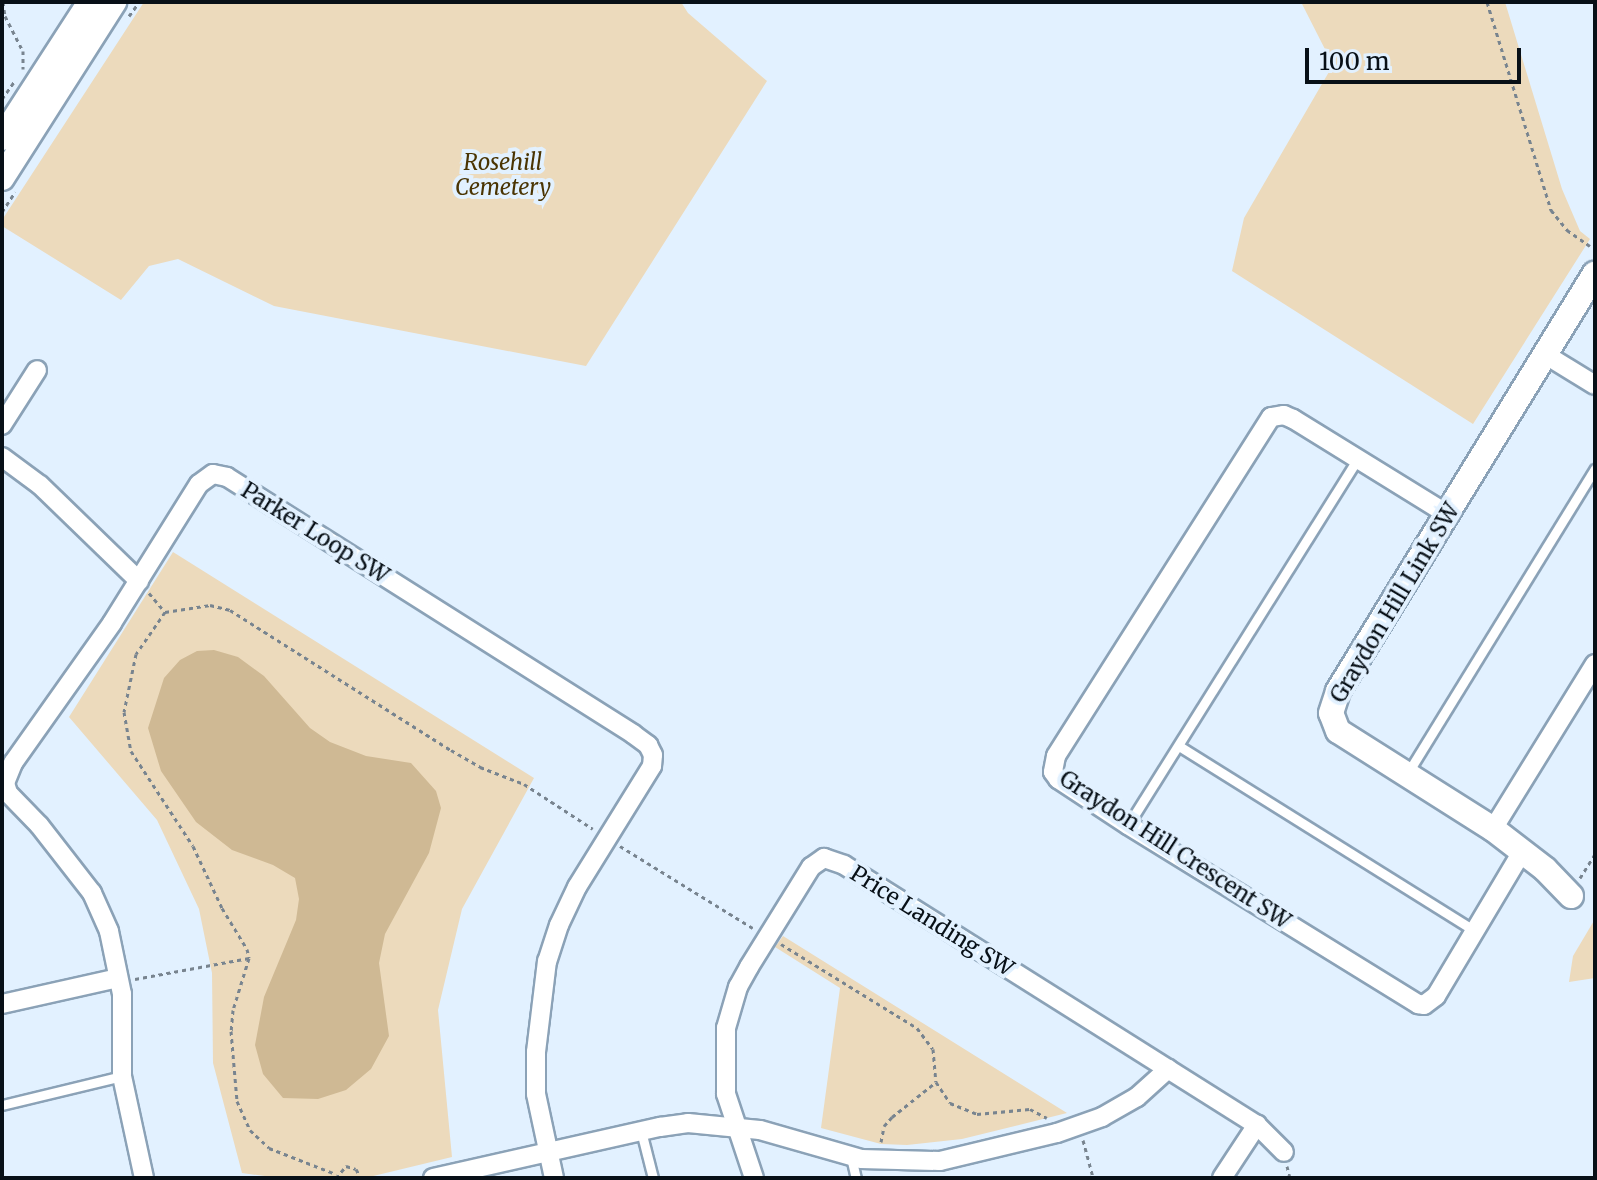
<!DOCTYPE html>
<html>
<head>
<meta charset="utf-8">
<style>
  body { margin:0 }
  #map { position:relative; width:1597px; height:1180px; overflow:hidden; background:#e2f1ff; font-family:Merriweather,serif }
  div>[style] { position:absolute }
  [style*='--x'] { left:calc(var(--x)*1px); top:calc(var(--y)*1px); width:calc(var(--w)*1px); rotate:calc(var(--a)*1deg) }
  .green>* { inset:0; background:#ecdabc }
  .water>* { inset:0; background:#cfb994 }
  .path>* { height:3px; margin-top:-1.5px; transform-origin:0; background:repeating-linear-gradient(90deg,#78848f 0 4px,transparent 0 8px) }
  .roads { filter:drop-shadow(2px 0 #8ba2b7) drop-shadow(-2px 0 #8ba2b7) drop-shadow(0 2px #8ba2b7) drop-shadow(0 -2px #8ba2b7) }
  .lane>* { height:9px; margin:-4.5px; padding:0 4.5px; transform-origin:4.5px; border-radius:4.5px; background:#fff }
  .street>* { height:18px; margin:-9px; padding:0 9px; transform-origin:9px; border-radius:9px; background:#fff }
  .secondary>* { height:24px; margin:-12px; padding:0 12px; transform-origin:12px; border-radius:12px; background:#fff }
  span { translate:-50% -50%; white-space:nowrap; text-align:center; line-height:1.15; -webkit-text-stroke:8px #e2f1ff; paint-order:stroke }
  .park-label { font-size:22px; color:#4a3402; font-style:italic }
  .street-label { font-size:22px; color:#081017 }
  .frame { position:absolute; inset:0; border:4px solid #081017; pointer-events:none }
  .scale { position:absolute; left:1305px; top:48px; width:216px; height:36px; box-sizing:border-box; border:4px solid #081017; border-top:0; padding-left:10px; font-size:24px; line-height:28px; white-space:nowrap; color:#081017; -webkit-text-stroke:6px #e2f1ff; paint-order:stroke }
</style>
</head>
<body>
<div id="map">
  <div class="green">
    <div style="clip-path:polygon(144px 2px,681px 2px,688px 13px,767px 81px,586px 366px,274px 306px,178px 259px,149px 266px,121px 300px,2px 226px,2px 220px)"></div>
    <div style="clip-path:polygon(1301px 2px,1505px 2px,1562px 189px,1580px 231px,1590px 239px,1473px 424px,1232px 271px,1244px 218px,1333px 65px)"></div>
    <div style="clip-path:polygon(173px 552px,534px 778px,462px 909px,438px 1010px,452px 1157px,365px 1178px,279px 1178px,242px 1173px,213px 1063px,212px 973px,199px 909px,157px 820px,69px 717px)"></div>
    <div style="clip-path:polygon(1595px 919px,1595px 978px,1569px 982px,1573px 956px)"></div>
    <div style="clip-path:polygon(783px 936px,1067px 1113px,962px 1139px,907px 1145px,881px 1144px,821px 1128px,840px 988px,775px 947px)"></div>
  </div>
  <div class="water">
    <div style="clip-path:polygon(214px 650px,238px 657px,264px 676px,310px 728px,330px 742px,366px 756px,411px 763px,436px 791px,441px 808px,429px 853px,385px 934px,379px 963px,389px 1036px,371px 1069px,346px 1090px,318px 1099px,283px 1098px,263px 1074px,255px 1045px,264px 997px,296px 920px,299px 899px,295px 878px,273px 865px,232px 850px,196px 822px,161px 771px,148px 728px,164px 678px,180px 660px,197px 651px)"></div>
  </div>
  <div class="path">
    <div style="--x:3;--y:2;--w:14;--a:82"></div>
    <div style="--x:5;--y:16;--w:39;--a:63"></div>
    <div style="--x:23;--y:51;--w:18;--a:90"></div>
    <div style="--x:1487;--y:2;--w:218;--a:72.9"></div>
    <div style="--x:1551;--y:210;--w:26;--a:51"></div>
    <div style="--x:1567;--y:230;--w:28;--a:35"></div>
    <div style="--x:129;--y:16;--w:17;--a:-54"></div>
    <div style="--x:2;--y:99;--w:21;--a:-55"></div>
    <div style="--x:2;--y:212;--w:24;--a:-57"></div>
    <div style="--x:149;--y:593;--w:25;--a:50"></div>
    <div style="--x:165;--y:612;--w:51;--a:124.6"></div>
    <div style="--x:136;--y:654;--w:59;--a:101.7"></div>
    <div style="--x:124;--y:712;--w:40;--a:80"></div>
    <div style="--x:131;--y:751;--w:113;--a:56.9"></div>
    <div style="--x:193;--y:846;--w:68;--a:64.9"></div>
    <div style="--x:222;--y:908;--w:48;--a:58.6"></div>
    <div style="--x:247;--y:949;--w:9;--a:77"></div>
    <div style="--x:249;--y:958;--w:54;--a:107.1"></div>
    <div style="--x:233;--y:1010;--w:21;--a:95"></div>
    <div style="--x:231;--y:1031;--w:70;--a:85.1"></div>
    <div style="--x:237;--y:1101;--w:32;--a:66"></div>
    <div style="--x:250;--y:1130;--w:26;--a:43"></div>
    <div style="--x:269;--y:1148;--w:72;--a:21.2"></div>
    <div style="--x:165;--y:612;--w:46;--a:-8.8"></div>
    <div style="--x:210;--y:605;--w:21;--a:14"></div>
    <div style="--x:230;--y:610;--w:262;--a:32.4"></div>
    <div style="--x:451;--y:750;--w:34;--a:30"></div>
    <div style="--x:480;--y:767;--w:47;--a:21.1"></div>
    <div style="--x:524;--y:784;--w:82;--a:33.1"></div>
    <div style="--x:620;--y:846;--w:156;--a:31.7"></div>
    <div style="--x:1580;--y:878;--w:28;--a:-58"></div>
    <div style="--x:781;--y:944;--w:160;--a:31.7"></div>
    <div style="--x:917;--y:1028;--w:26;--a:53"></div>
    <div style="--x:933;--y:1049;--w:33;--a:85"></div>
    <div style="--x:936;--y:1082;--w:25;--a:56"></div>
    <div style="--x:950;--y:1103;--w:29;--a:22"></div>
    <div style="--x:977;--y:1114;--w:53;--a:-5.4"></div>
    <div style="--x:1030;--y:1109;--w:19;--a:28"></div>
    <div style="--x:135;--y:979;--w:116;--a:-10.4"></div>
    <div style="--x:1083;--y:1140;--w:39;--a:75"></div>
    <div style="--x:881;--y:1142;--w:16;--a:-79"></div>
    <div style="--x:884;--y:1126;--w:12;--a:-48"></div>
    <div style="--x:892;--y:1117;--w:56;--a:-38.5"></div>
    <div style="--x:1287;--y:1166;--w:12;--a:76"></div>
    <div style="--x:336;--y:1178;--w:16;--a:-50"></div>
    <div style="--x:346;--y:1166;--w:10;--a:17"></div>
    <div style="--x:356;--y:1169;--w:10;--a:61"></div>
  </div>
  <div class="roads">
    <div class="lane">
      <div style="--x:1179;--y:746;--w:349;--a:32"></div>
      <div style="--x:1407;--y:774;--w:358;--a:-58.4"></div>
      <div style="--x:1128;--y:825;--w:432;--a:-57.9"></div>
      <div style="--x:2;--y:1105;--w:123;--a:-13.6"></div>
      <div style="--x:641;--y:1131;--w:49;--a:75.7"></div>
      <div style="--x:851;--y:1157;--w:22;--a:77"></div>
    </div>
    <div class="street">
      <div style="--x:1546;--y:355;--w:57;--a:31.5"></div>
      <div style="--x:2;--y:425;--w:65;--a:-57.5"></div>
      <div style="--x:2;--y:457;--w:47;--a:36.4"></div>
      <div style="--x:40;--y:485;--w:138;--a:44.1"></div>
      <div style="--x:1447;--y:514;--w:181;--a:-148.3"></div>
      <div style="--x:1293;--y:419;--w:10;--a:-156"></div>
      <div style="--x:1284;--y:415;--w:13;--a:171"></div>
      <div style="--x:1271;--y:417;--w:401;--a:122.4"></div>
      <div style="--x:1056;--y:756;--w:16;--a:101"></div>
      <div style="--x:1053;--y:772;--w:9;--a:54"></div>
      <div style="--x:1058;--y:779;--w:84;--a:33.3"></div>
      <div style="--x:1128;--y:825;--w:341;--a:31.7"></div>
      <div style="--x:1418;--y:1004;--w:6;--a:9"></div>
      <div style="--x:1424;--y:1005;--w:15;--a:-37"></div>
      <div style="--x:1436;--y:996;--w:170;--a:-59.2"></div>
      <div style="--x:1493;--y:829;--w:194;--a:-58.3"></div>
      <div style="--x:2;--y:1004;--w:119;--a:-12.6"></div>
      <div style="--x:144;--y:1178;--w:104;--a:-102.2"></div>
      <div style="--x:122;--y:1076;--w:82;--a:-90"></div>
      <div style="--x:122;--y:994;--w:64;--a:-101.7"></div>
      <div style="--x:109;--y:931;--w:42;--a:-114.1"></div>
      <div style="--x:92;--y:893;--w:86;--a:-127.9"></div>
      <div style="--x:39;--y:825;--w:45;--a:-134.1"></div>
      <div style="--x:8;--y:793;--w:10;--a:-107"></div>
      <div style="--x:5;--y:783;--w:22;--a:-68"></div>
      <div style="--x:13;--y:763;--w:171;--a:-54.7"></div>
      <div style="--x:112;--y:623;--w:164;--a:-58"></div>
      <div style="--x:199;--y:484;--w:17;--a:-36"></div>
      <div style="--x:213;--y:474;--w:14;--a:12"></div>
      <div style="--x:227;--y:477;--w:481;--a:32.3"></div>
      <div style="--x:633;--y:734;--w:19;--a:36"></div>
      <div style="--x:648;--y:745;--w:11;--a:63"></div>
      <div style="--x:653;--y:755;--w:11;--a:95"></div>
      <div style="--x:652;--y:766;--w:142;--a:121.8"></div>
      <div style="--x:577;--y:887;--w:42;--a:115.3"></div>
      <div style="--x:559;--y:925;--w:38;--a:108"></div>
      <div style="--x:547;--y:961;--w:92;--a:96.9"></div>
      <div style="--x:536;--y:1052;--w:42;--a:90"></div>
      <div style="--x:536;--y:1094;--w:86;--a:77.9"></div>
      <div style="--x:433;--y:1178;--w:233;--a:-12.7"></div>
      <div style="--x:660;--y:1127;--w:28;--a:-8"></div>
      <div style="--x:688;--y:1123;--w:72;--a:5.6"></div>
      <div style="--x:760;--y:1130;--w:105;--a:16"></div>
      <div style="--x:861;--y:1159;--w:79;--a:1.5"></div>
      <div style="--x:940;--y:1161;--w:120;--a:-13.5"></div>
      <div style="--x:1057;--y:1133;--w:48;--a:-19.6"></div>
      <div style="--x:1102;--y:1117;--w:40;--a:-29.7"></div>
      <div style="--x:1137;--y:1097;--w:42;--a:-42.1"></div>
      <div style="--x:754;--y:1178;--w:89;--a:-108.4"></div>
      <div style="--x:726;--y:1094;--w:66;--a:-90"></div>
      <div style="--x:726;--y:1028;--w:43;--a:-73.7"></div>
      <div style="--x:738;--y:987;--w:23;--a:-61"></div>
      <div style="--x:749;--y:967;--w:118;--a:-58.2"></div>
      <div style="--x:811;--y:867;--w:16;--a:-35"></div>
      <div style="--x:824;--y:858;--w:21;--a:19"></div>
      <div style="--x:844;--y:865;--w:488;--a:32.2"></div>
      <div style="--x:1257;--y:1125;--w:38;--a:45"></div>
      <div style="--x:1222;--y:1178;--w:64;--a:-56.6"></div>
    </div>
    <div class="secondary">
      <div style="--x:2;--y:138;--w:162;--a:-57.1"></div>
      <div style="--x:2;--y:178;--w:209;--a:-57.5"></div>
      <div style="--x:1571;--y:896;--w:37;--a:-134"></div>
      <div style="--x:1545;--y:869;--w:66;--a:-142.4"></div>
      <div style="--x:1493;--y:829;--w:183;--a:-147.7"></div>
      <div style="--x:1338;--y:731;--w:19;--a:-111"></div>
      <div style="--x:1331;--y:713;--w:23;--a:-72"></div>
      <div style="--x:1338;--y:691;--w:490;--a:-58.4"></div>
    </div>
  </div>
  <div class="park-label">
    <span style="left:503px;top:175px">Rosehill<br>Cemetery</span>
  </div>
  <div class="street-label">
    <span style="left:315px;top:533px;rotate:32deg">Parker Loop SW</span>
    <span style="left:1395px;top:603px;rotate:-59deg">Graydon Hill Link SW</span>
    <span style="left:1175px;top:850px;rotate:33deg">Graydon Hill Crescent SW</span>
    <span style="left:932px;top:921px;rotate:32deg">Price Landing SW</span>
  </div>
  <div class="frame"></div>
  <div class="scale">100 m</div>
</div>
</body>
</html>
